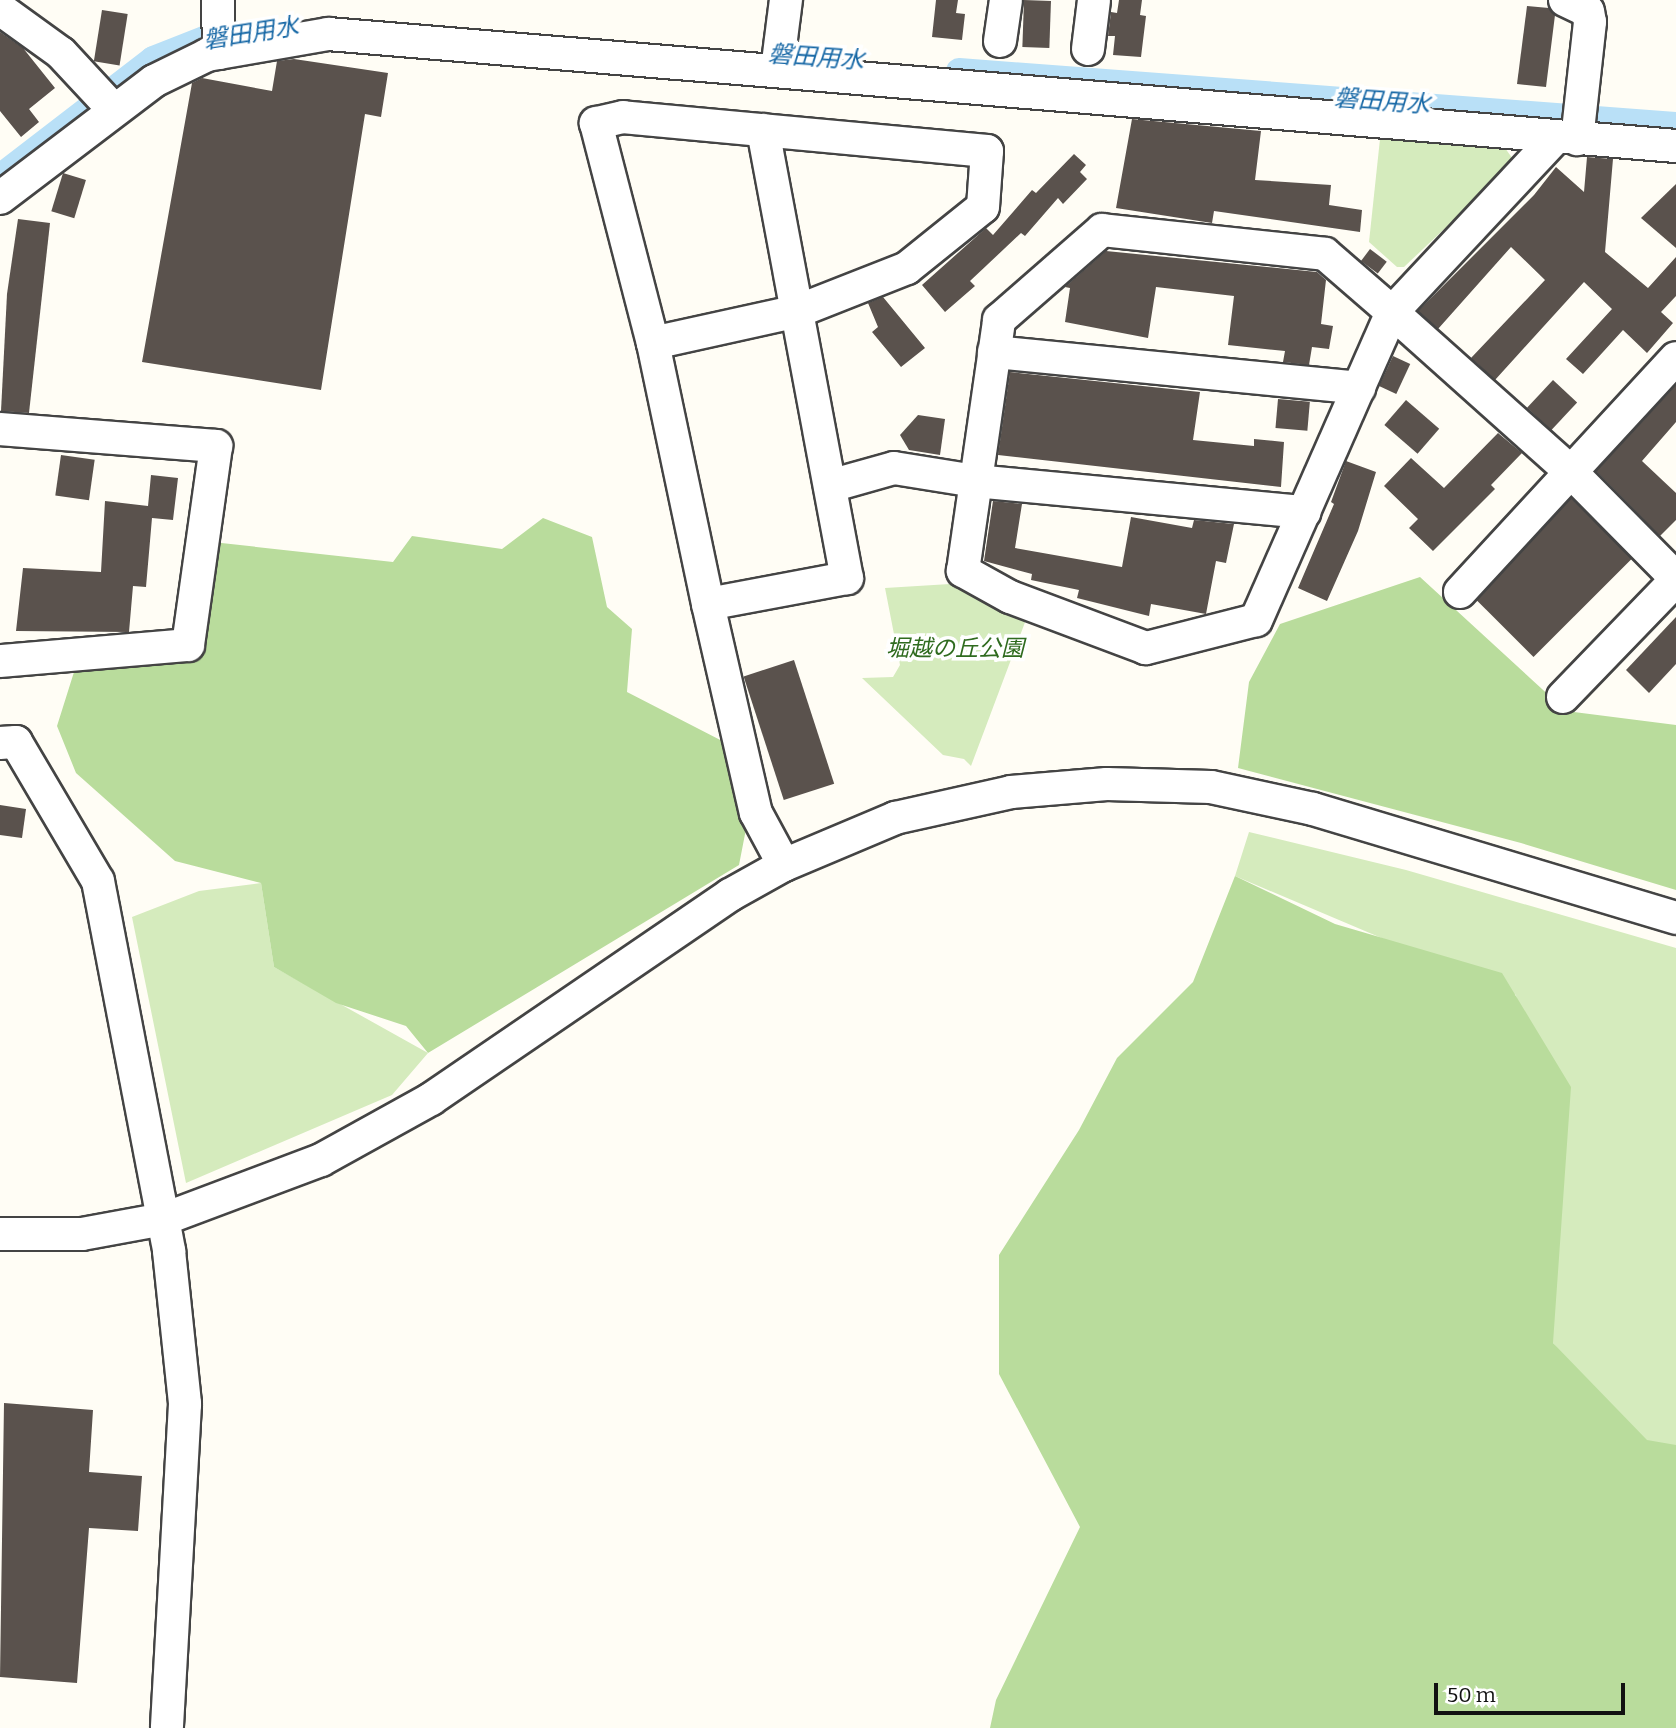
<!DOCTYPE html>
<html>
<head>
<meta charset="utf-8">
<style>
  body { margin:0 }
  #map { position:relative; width:1676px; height:1728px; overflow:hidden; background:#fffdf5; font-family:Bitter,"Noto Sans JP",serif }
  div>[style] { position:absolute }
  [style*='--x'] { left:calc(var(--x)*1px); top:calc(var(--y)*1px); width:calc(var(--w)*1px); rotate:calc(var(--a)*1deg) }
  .green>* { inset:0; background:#d5ebbd }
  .forest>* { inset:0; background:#b9dc9c }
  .canal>* { height:26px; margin:-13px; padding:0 13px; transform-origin:13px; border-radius:13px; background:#b9e0f7 }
  .building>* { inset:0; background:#5a524d; transform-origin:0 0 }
  .roads { filter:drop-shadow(2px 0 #444) drop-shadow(-2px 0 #444) drop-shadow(0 2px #444) drop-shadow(0 -2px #444) }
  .minor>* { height:32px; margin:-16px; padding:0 16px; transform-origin:16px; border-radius:16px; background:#fff }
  span { translate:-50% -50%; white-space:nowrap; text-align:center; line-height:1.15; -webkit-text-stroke:7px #fff; paint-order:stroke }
  .park-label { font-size:23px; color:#2f6b1f; font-style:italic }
  .water-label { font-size:24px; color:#1768a6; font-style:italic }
  .scale { position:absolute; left:1434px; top:1683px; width:191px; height:32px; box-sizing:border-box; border:4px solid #111; border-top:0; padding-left:9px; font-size:21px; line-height:24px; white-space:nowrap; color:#111; -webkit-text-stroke:5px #fff; paint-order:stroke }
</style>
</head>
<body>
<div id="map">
  <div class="green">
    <div style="clip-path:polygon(1380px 139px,1505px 148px,1515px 162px,1404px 267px,1397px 267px,1369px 242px)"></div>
    <div style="clip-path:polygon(950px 584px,1027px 617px,971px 766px,964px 759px,943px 755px,862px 678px,893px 677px,900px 665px,885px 588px)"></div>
    <div style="clip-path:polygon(1249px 832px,1406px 870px,1676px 948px,1676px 1463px,1655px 1466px,1553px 1343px,1516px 995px,1235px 876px)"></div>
    <div style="clip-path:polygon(261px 883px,274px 967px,428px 1053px,392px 1095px,186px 1183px,132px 917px,199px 891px)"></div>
  </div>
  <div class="forest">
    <div style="clip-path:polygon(543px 518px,592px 537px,607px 607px,632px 629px,627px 692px,730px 745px,746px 829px,739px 865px,428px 1053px,406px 1026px,336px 1003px,274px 967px,261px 883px,175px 861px,76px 773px,57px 726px,74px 672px,198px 638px,203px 541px,393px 562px,412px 536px,502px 549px)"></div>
    <div style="clip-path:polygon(1420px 577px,1566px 711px,1676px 725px,1676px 890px,1521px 843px,1238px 768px,1249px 682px,1280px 624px)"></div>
    <div style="clip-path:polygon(1235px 876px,1335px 924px,1502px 973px,1571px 1087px,1553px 1343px,1647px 1440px,1676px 1445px,1676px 1728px,990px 1728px,996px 1700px,1080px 1527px,999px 1374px,999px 1255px,1079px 1130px,1117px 1058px,1193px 982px)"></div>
  </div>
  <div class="canal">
    <div style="--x:959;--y:71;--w:719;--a:4.31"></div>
    <div style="--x:0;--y:177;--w:193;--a:-37.6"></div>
    <div style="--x:153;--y:59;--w:58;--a:-21.3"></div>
    <div style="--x:207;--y:38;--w:30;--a:-8"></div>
  </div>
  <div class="building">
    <div style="clip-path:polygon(936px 0,958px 0,956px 13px,965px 14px,962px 40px,932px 37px)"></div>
    <div style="left:1024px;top:0;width:27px;height:47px;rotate:2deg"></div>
    <div style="clip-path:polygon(1119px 0,1142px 0,1140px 15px,1146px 16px,1141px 57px,1113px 55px,1115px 36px,1108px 36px,1111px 12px,1117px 13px)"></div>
    <div style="clip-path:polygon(1527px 6px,1549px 8px,1555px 15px,1546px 87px,1517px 84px)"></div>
    <div style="left:102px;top:10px;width:26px;height:52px;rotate:9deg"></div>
    <div style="clip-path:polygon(0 32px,23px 48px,55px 88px,29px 109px,39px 122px,21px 137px,0 111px)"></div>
    <div style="clip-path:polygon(294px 59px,388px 73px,381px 117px,365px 114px,321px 390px,142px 362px,192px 83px,202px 78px,272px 91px,277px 61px)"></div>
    <div style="clip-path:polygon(1132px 119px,1261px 131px,1255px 180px,1331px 185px,1329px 205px,1362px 210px,1360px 232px,1214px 211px,1212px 223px,1116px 208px)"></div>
    <div style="clip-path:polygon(1074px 154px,1086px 165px,1080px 172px,1087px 179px,1063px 204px,1058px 198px,1025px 236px,1021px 233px,970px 281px,975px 286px,945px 312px,922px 285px,986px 228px,993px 235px,1032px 190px,1036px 193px)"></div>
    <div style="clip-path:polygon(1587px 157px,1613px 159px,1605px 252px,1648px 288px,1676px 257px,1676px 296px,1661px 312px,1673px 323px,1647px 353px,1623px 330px,1583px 374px,1566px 359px,1612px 309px,1584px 282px,1495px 380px,1471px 358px,1545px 280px,1511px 247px,1438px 329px,1418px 311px,1534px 195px,1556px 167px,1584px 192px)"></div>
    <div style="left:63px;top:173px;width:24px;height:40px;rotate:17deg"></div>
    <div style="clip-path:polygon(1676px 184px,1676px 248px,1641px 218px)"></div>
    <div style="clip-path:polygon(18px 219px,50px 223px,29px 413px,1px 411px,7px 294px)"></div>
    <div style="left:1370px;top:249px;width:21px;height:15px;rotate:37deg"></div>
    <div style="clip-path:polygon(1106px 251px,1317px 272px,1326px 280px,1321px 324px,1333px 326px,1329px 349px,1312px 347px,1309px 365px,1283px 362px,1285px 351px,1228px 345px,1234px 296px,1156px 287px,1148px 338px,1065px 322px,1070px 288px,1065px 287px)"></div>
    <div style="clip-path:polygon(883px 297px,925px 348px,901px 367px,872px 332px,878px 327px,868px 303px)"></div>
    <div style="left:1393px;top:356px;width:19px;height:33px;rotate:25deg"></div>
    <div style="clip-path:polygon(1010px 372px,1200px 392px,1193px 440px,1254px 446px,1254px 439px,1284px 442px,1281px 487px,998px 455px)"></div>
    <div style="left:1553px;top:380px;width:33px;height:38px;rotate:43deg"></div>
    <div style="clip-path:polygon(1676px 385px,1676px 422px,1642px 461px,1676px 493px,1676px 520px,1660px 536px,1596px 471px)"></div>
    <div style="left:1278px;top:399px;width:32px;height:29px;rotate:5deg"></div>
    <div style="left:1406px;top:400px;width:44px;height:33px;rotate:41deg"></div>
    <div style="clip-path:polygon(918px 415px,945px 419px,940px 455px,909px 450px,900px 435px)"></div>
    <div style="clip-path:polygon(1498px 433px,1522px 453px,1491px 485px,1495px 489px,1433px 551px,1409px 528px,1418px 519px,1384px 486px,1411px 458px,1444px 488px)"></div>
    <div style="left:61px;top:455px;width:34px;height:41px;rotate:8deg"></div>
    <div style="clip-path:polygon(1346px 461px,1376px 472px,1358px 531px,1327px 601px,1298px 588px,1334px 504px,1331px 502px)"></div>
    <div style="clip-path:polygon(151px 475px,178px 478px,173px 520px,152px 518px,146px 587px,133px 586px,129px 632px,16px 631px,23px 568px,101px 572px,105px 501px,148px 506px)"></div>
    <div style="left:1571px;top:498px;width:86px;height:139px;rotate:45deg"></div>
    <div style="clip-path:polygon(993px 501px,1022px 504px,1015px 548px,1122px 567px,1131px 517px,1192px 528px,1194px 520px,1234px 524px,1226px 563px,1216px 561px,1206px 614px,1151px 604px,1149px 616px,1077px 598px,1079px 590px,1031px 580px,1032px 574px,984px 561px)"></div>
    <div style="clip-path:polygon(1676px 617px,1676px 664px,1649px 693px,1626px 670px)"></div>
    <div style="left:794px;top:660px;width:130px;height:53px;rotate:72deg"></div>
    <div style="clip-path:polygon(0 805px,26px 809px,22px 838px,0 835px)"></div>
    <div style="clip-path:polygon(4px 1403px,93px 1410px,89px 1472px,142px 1476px,138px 1531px,89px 1528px,77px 1683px,0 1677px)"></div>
  </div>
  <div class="roads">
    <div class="minor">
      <div style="--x:218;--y:0;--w:53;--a:88.9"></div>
      <div style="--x:1565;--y:0;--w:25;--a:26"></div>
      <div style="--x:1588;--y:11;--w:11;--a:80"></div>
      <div style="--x:1590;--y:22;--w:118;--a:96.3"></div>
      <div style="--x:0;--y:9;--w:75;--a:35.8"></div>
      <div style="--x:61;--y:53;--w:78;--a:47.1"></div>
      <div style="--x:1000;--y:41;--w:41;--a:-81.7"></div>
      <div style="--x:1088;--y:49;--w:49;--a:-83"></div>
      <div style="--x:777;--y:70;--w:71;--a:-82.7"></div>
      <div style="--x:763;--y:130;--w:456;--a:79.4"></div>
      <div style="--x:847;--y:578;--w:141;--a:169.4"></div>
      <div style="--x:708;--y:604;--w:214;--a:77.1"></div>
      <div style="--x:756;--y:813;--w:59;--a:61.7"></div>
      <div style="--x:1556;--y:137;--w:240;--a:133.1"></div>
      <div style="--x:1392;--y:312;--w:337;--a:113.8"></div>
      <div style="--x:1256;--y:620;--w:114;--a:165.7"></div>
      <div style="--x:1146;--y:648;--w:145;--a:-159.4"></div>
      <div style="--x:1010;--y:597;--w:54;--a:-151"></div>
      <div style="--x:963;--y:571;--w:254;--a:-81.8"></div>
      <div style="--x:999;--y:320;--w:137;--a:-41.1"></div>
      <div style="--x:1102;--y:230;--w:224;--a:6.1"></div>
      <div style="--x:1325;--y:254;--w:89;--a:40.9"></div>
      <div style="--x:1392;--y:312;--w:241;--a:41.8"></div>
      <div style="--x:1572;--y:473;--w:148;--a:45.3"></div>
      <div style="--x:0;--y:198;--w:193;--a:-37.2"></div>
      <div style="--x:154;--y:81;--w:59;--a:-26.1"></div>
      <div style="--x:207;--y:55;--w:123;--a:-9.8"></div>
      <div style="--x:328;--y:34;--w:1353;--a:4.75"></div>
      <div style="--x:653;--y:343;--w:148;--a:-12.4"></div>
      <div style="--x:798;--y:311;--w:117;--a:-21.5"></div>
      <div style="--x:907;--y:268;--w:97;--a:-38.8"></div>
      <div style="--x:983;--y:207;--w:56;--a:-85.9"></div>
      <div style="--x:987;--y:151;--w:366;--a:-174.7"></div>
      <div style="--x:623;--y:117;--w:28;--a:167"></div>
      <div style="--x:596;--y:123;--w:227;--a:75.5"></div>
      <div style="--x:653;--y:343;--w:267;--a:78.1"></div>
      <div style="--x:994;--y:352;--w:367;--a:5.6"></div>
      <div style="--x:0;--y:429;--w:217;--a:4.5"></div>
      <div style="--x:216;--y:446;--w:201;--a:98"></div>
      <div style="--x:188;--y:645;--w:189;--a:175.1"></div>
      <div style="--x:830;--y:486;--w:66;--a:-15.7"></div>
      <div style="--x:894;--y:468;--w:82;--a:9.1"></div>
      <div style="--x:975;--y:481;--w:331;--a:5.4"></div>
      <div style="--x:1460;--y:592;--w:318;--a:-47.3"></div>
      <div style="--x:1563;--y:697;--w:163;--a:-46"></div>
      <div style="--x:0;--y:743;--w:16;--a:-4"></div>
      <div style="--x:16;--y:742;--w:161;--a:59.5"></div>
      <div style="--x:98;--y:881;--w:377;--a:79.1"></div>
      <div style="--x:169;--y:1251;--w:154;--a:84"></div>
      <div style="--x:185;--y:1404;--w:324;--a:93.2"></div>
      <div style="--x:0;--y:1234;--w:82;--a:0"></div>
      <div style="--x:82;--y:1234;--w:83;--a:-10.4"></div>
      <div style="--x:164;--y:1219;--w:168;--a:-20.6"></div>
      <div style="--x:321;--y:1160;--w:126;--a:-29"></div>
      <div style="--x:431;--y:1099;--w:362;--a:-34.3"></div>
      <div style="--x:730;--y:895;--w:62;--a:-29.1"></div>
      <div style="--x:784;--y:865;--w:121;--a:-22.9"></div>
      <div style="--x:895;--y:818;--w:119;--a:-12.6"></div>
      <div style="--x:1011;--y:792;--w:96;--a:-4.8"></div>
      <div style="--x:1107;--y:784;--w:104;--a:1.7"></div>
      <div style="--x:1211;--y:787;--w:104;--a:12.2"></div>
      <div style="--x:1313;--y:809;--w:379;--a:16.7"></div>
    </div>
  </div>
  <div class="park-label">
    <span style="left:955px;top:648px">堀越の丘公園</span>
  </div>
  <div class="water-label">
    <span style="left:251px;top:34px;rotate:-9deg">磐田用水</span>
    <span style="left:816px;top:58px;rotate:4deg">磐田用水</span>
    <span style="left:1382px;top:102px;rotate:4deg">磐田用水</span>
  </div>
  <div class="scale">50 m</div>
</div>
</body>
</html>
